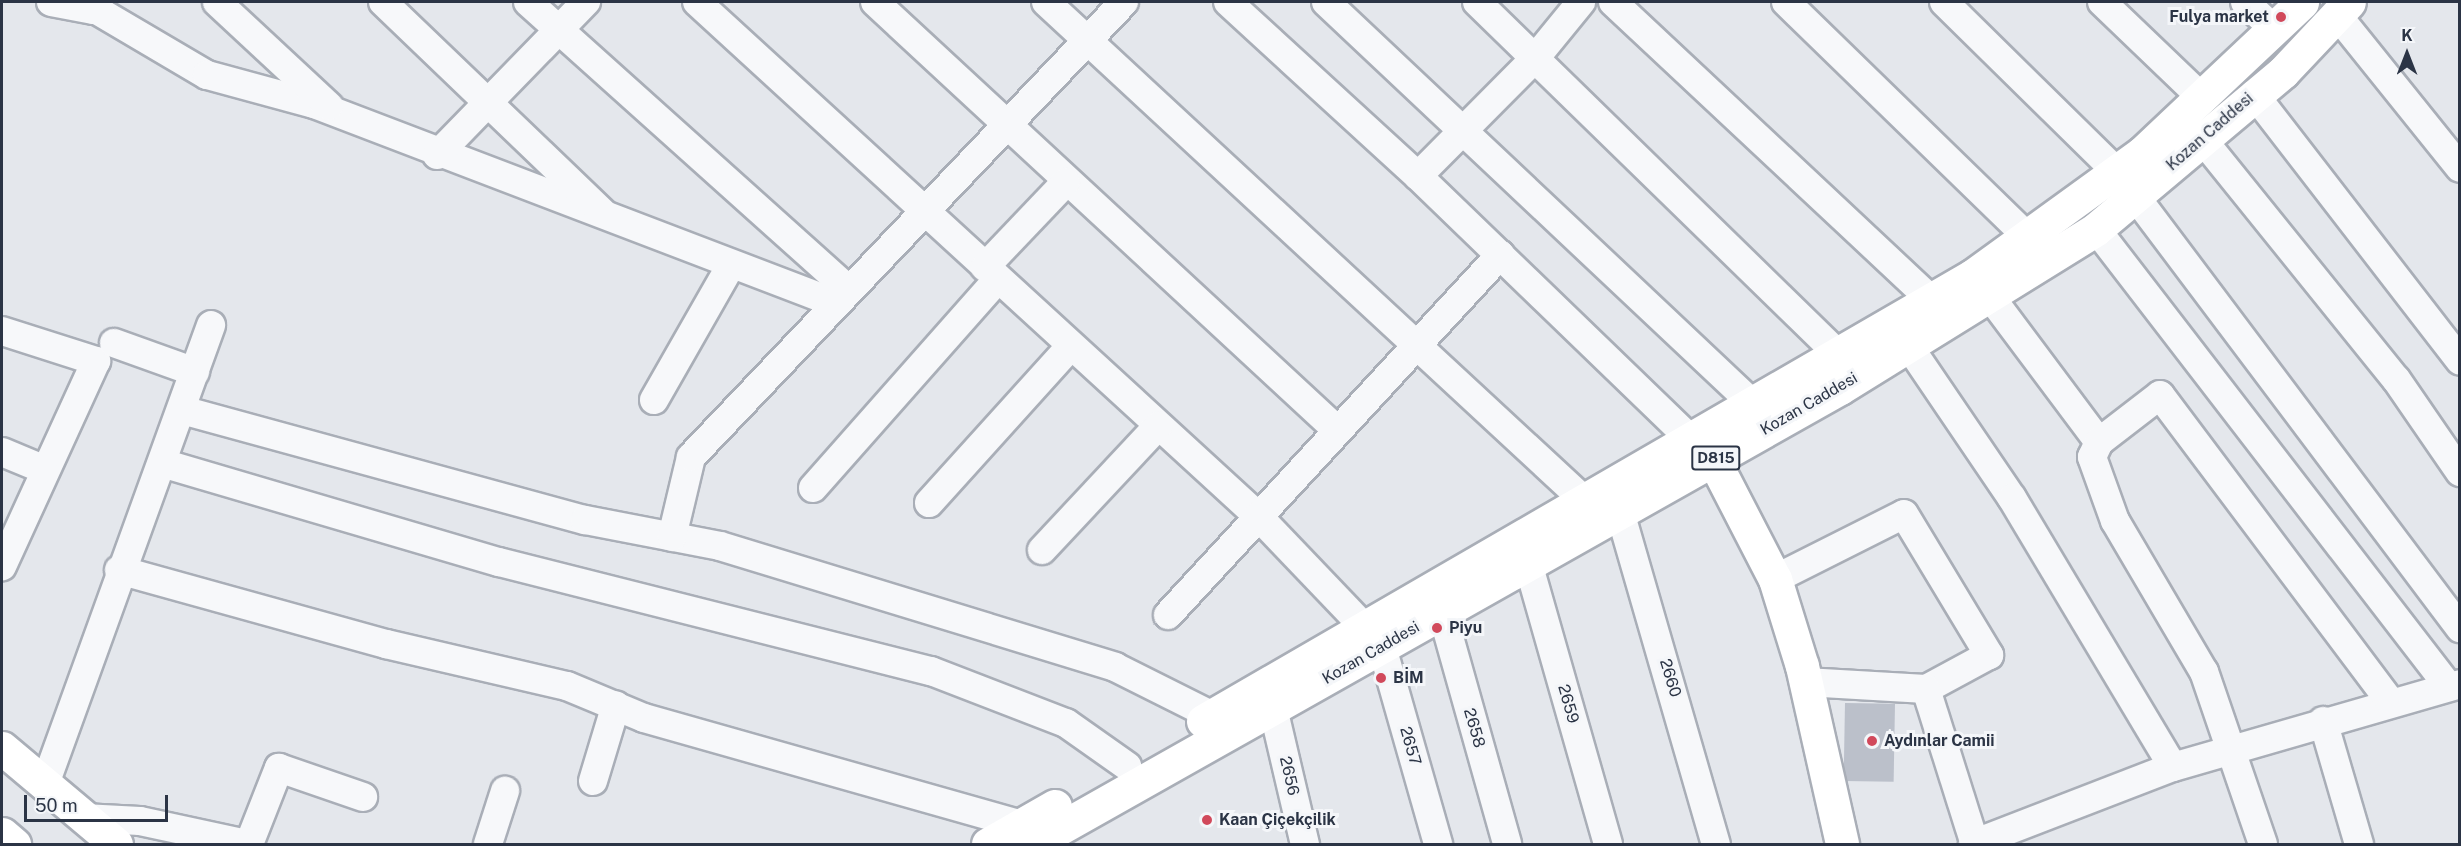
<!DOCTYPE html>
<html>
<head>
<meta charset="utf-8">
<style>
  body { margin:0 }
  #map { position:relative; width:2461px; height:846px; overflow:hidden; background:#e4e7ec; font-family:"Public Sans",sans-serif }
  div>[style] { position:absolute }
  [style*='--x'] { left:calc(var(--x)*1px); top:calc(var(--y)*1px); width:calc(var(--w)*1px); rotate:calc(var(--a)*1deg) }
  .building>* { inset:0; background:#bbc0ca; transform-origin:0 0 }
  .roads { filter:drop-shadow(2px 0 #a9aeb7) drop-shadow(-2px 0 #a9aeb7) drop-shadow(0 2px #a9aeb7) drop-shadow(0 -2px #a9aeb7) }
  .minor>* { height:28px; margin:-14px; padding:0 14px; transform-origin:14px; border-radius:14px; background:#f7f8fa }
  .major>* { height:33px; margin:-16.5px; padding:0 16.5px; transform-origin:16.5px; border-radius:16.5px; background:#fff }
  .highway>* { height:33px; margin:-16.5px; padding:0 16.5px; transform-origin:16.5px; border-radius:16.5px; background:#fff }
  .dots>* { width:16px; height:16px; translate:-50% -50%; box-sizing:border-box; border:3px solid #f4f6f9; border-radius:50% }
  span { translate:-50% -50%; white-space:nowrap; text-align:center; line-height:1.15; -webkit-text-stroke:6px #f4f6f9; paint-order:stroke }
  .shield-label span { padding:2px 4px; background:#f4f6f9; border:2px solid; border-radius:4px; -webkit-text-stroke-width:0 }
  .shield-label { font-size:15px; color:#2b3445; font-weight:700 }
  .poi-label { font-size:16px; color:#2b3445; font-weight:700 }
  .right { translate:-100% -50%; text-align:right }
  .left { translate:0 -50%; text-align:left }
  .street-label { font-size:16px; color:#2b3445 }
  .frame { position:absolute; inset:0; border:3px solid #2b3445; pointer-events:none }
  .north { position:absolute; left:2377px; top:24px; width:60px; height:60px; -webkit-text-stroke:4px #f4f6f9; paint-order:stroke; rotate:0deg; font-size:16px; font-weight:700; line-height:24px; text-align:center; color:#2b3445 }
  .north::after { content:''; display:block; margin:auto; width:21px; height:27px; background:#2b3445; clip-path:polygon(50% 0,100% 100%,50% 72%,0 100%) }
  .scale { position:absolute; left:24px; top:795px; width:144px; height:27px; box-sizing:border-box; border:3px solid #2b3445; border-top:0; padding-left:8px; font-size:18px; line-height:21px; white-space:nowrap; color:#2b3445; -webkit-text-stroke:4px #f4f6f9; paint-order:stroke }
</style>
</head>
<body>
<div id="map">
  <div class="building">
    <div style="left:1845px;top:703px;width:50px;height:78px;rotate:1deg"></div>
  </div>
  <div class="roads">
    <div class="minor">
      <div style="--x:51;--y:2;--w:43;--a:10.8"></div>
      <div style="--x:93;--y:10;--w:9;--a:-54"></div>
      <div style="--x:83;--y:2;--w:144;--a:30.5"></div>
      <div style="--x:207;--y:75;--w:111;--a:15.2"></div>
      <div style="--x:314;--y:104;--w:558;--a:20.9"></div>
      <div style="--x:217;--y:2;--w:153;--a:42.9"></div>
      <div style="--x:383;--y:2;--w:305;--a:43.8"></div>
      <div style="--x:528;--y:2;--w:430;--a:41.9"></div>
      <div style="--x:697;--y:2;--w:761;--a:42.5"></div>
      <div style="--x:1258;--y:516;--w:155;--a:46.3"></div>
      <div style="--x:875;--y:2;--w:630;--a:42.81"></div>
      <div style="--x:1046;--y:2;--w:736;--a:42.8"></div>
      <div style="--x:1228;--y:2;--w:258;--a:42.5"></div>
      <div style="--x:1418;--y:176;--w:169;--a:-45.2"></div>
      <div style="--x:1537;--y:56;--w:70;--a:-50.8"></div>
      <div style="--x:1326;--y:2;--w:588;--a:43.28"></div>
      <div style="--x:1477;--y:2;--w:506;--a:44.28"></div>
      <div style="--x:1613;--y:2;--w:436;--a:43.1"></div>
      <div style="--x:1786;--y:2;--w:336;--a:44.2"></div>
      <div style="--x:1944;--y:2;--w:241;--a:44.5"></div>
      <div style="--x:2102;--y:2;--w:139;--a:43.8"></div>
      <div style="--x:2245;--y:2;--w:41;--a:43"></div>
      <div style="--x:2337;--y:15;--w:196;--a:51.2"></div>
      <div style="--x:2254;--y:94;--w:337;--a:52.3"></div>
      <div style="--x:2202;--y:139;--w:309;--a:51.1"></div>
      <div style="--x:2396;--y:379;--w:113;--a:55.5"></div>
      <div style="--x:437;--y:155;--w:214;--a:-45.8"></div>
      <div style="--x:1418;--y:176;--w:381;--a:44"></div>
      <div style="--x:2135;--y:196;--w:541;--a:53.05"></div>
      <div style="--x:2096;--y:229;--w:578;--a:52.38"></div>
      <div style="--x:985;--y:267;--w:117;--a:-46.4"></div>
      <div style="--x:1989;--y:295;--w:184;--a:53.2"></div>
      <div style="--x:2;--y:331;--w:99;--a:17.7"></div>
      <div style="--x:96;--y:361;--w:226;--a:114.6"></div>
      <div style="--x:114;--y:343;--w:86;--a:19.7"></div>
      <div style="--x:1908;--y:345;--w:185;--a:55.8"></div>
      <div style="--x:2012;--y:498;--w:313;--a:59.1"></div>
      <div style="--x:654;--y:400;--w:153;--a:-60.3"></div>
      <div style="--x:182;--y:410;--w:418;--a:15.3"></div>
      <div style="--x:585;--y:520;--w:137;--a:10.9"></div>
      <div style="--x:720;--y:546;--w:413;--a:17"></div>
      <div style="--x:1115;--y:667;--w:110;--a:26.6"></div>
      <div style="--x:2;--y:452;--w:44;--a:22.5"></div>
      <div style="--x:162;--y:463;--w:351;--a:16.4"></div>
      <div style="--x:499;--y:562;--w:446;--a:14.2"></div>
      <div style="--x:931;--y:671;--w:145;--a:21.1"></div>
      <div style="--x:1066;--y:723;--w:75;--a:35.2"></div>
      <div style="--x:813;--y:488;--w:279;--a:-48.5"></div>
      <div style="--x:929;--y:503;--w:210;--a:-47.9"></div>
      <div style="--x:1620;--y:512;--w:346;--a:73.9"></div>
      <div style="--x:672;--y:537;--w:82;--a:-76.6"></div>
      <div style="--x:691;--y:457;--w:628;--a:-46.42"></div>
      <div style="--x:1042;--y:550;--w:170;--a:-46.9"></div>
      <div style="--x:1528;--y:563;--w:292;--a:74.1"></div>
      <div style="--x:119;--y:570;--w:277;--a:15.5"></div>
      <div style="--x:386;--y:644;--w:186;--a:13.1"></div>
      <div style="--x:567;--y:686;--w:83;--a:22.6"></div>
      <div style="--x:644;--y:718;--w:392;--a:15.8"></div>
      <div style="--x:1775;--y:579;--w:144;--a:-26.7"></div>
      <div style="--x:1904;--y:514;--w:165;--a:58.9"></div>
      <div style="--x:1989;--y:655;--w:72;--a:151.6"></div>
      <div style="--x:1442;--y:612;--w:241;--a:74.3"></div>
      <div style="--x:1168;--y:615;--w:490;--a:-47.3"></div>
      <div style="--x:1382;--y:647;--w:205;--a:74.1"></div>
      <div style="--x:1805;--y:682;--w:121;--a:3.3"></div>
      <div style="--x:1926;--y:689;--w:163;--a:72.5"></div>
      <div style="--x:1273;--y:708;--w:140;--a:76.8"></div>
      <div style="--x:2323;--y:721;--w:128;--a:73.7"></div>
      <div style="--x:593;--y:781;--w:79;--a:-73.2"></div>
      <div style="--x:45;--y:784;--w:488;--a:-70.1"></div>
      <div style="--x:83;--y:818;--w:57;--a:3"></div>
      <div style="--x:140;--y:821;--w:109;--a:12.1"></div>
      <div style="--x:249;--y:844;--w:82;--a:-68.5"></div>
      <div style="--x:279;--y:768;--w:89;--a:19"></div>
      <div style="--x:488;--y:844;--w:56;--a:-72.2"></div>
      <div style="--x:1973;--y:844;--w:214;--a:-21.1"></div>
      <div style="--x:2173;--y:767;--w:299;--a:-16.1"></div>
      <div style="--x:2263;--y:844;--w:182;--a:-108.9"></div>
      <div style="--x:2204;--y:672;--w:175;--a:-120.5"></div>
      <div style="--x:2115;--y:521;--w:68;--a:-109.8"></div>
      <div style="--x:2092;--y:457;--w:17;--a:-65"></div>
      <div style="--x:2099;--y:442;--w:77;--a:-37.6"></div>
      <div style="--x:2160;--y:395;--w:385;--a:53.1"></div>
    </div>
    <div class="major">
      <div style="--x:1713;--y:459;--w:135;--a:62.7"></div>
      <div style="--x:1775;--y:579;--w:91;--a:72.8"></div>
      <div style="--x:1802;--y:666;--w:182;--a:77.3"></div>
      <div style="--x:2;--y:748;--w:149;--a:40.1"></div>
      <div style="--x:2;--y:834;--w:16;--a:40"></div>
    </div>
    <div class="highway">
      <div style="--x:1203;--y:721;--w:888;--a:-30.06"></div>
      <div style="--x:1972;--y:276;--w:210;--a:-35.9"></div>
      <div style="--x:2142;--y:153;--w:220;--a:-43.3"></div>
      <div style="--x:988;--y:844;--w:77;--a:-29.6"></div>
      <div style="--x:1032;--y:844;--w:928;--a:-29.44"></div>
      <div style="--x:1840;--y:388;--w:301;--a:-31.8"></div>
      <div style="--x:2096;--y:229;--w:244;--a:-40"></div>
      <div style="--x:2283;--y:72;--w:96;--a:-46.7"></div>
    </div>
  </div>
  <div class="dots">
    <div style="left:2281px;top:17px;background:#d1495b"></div>
    <div style="left:1437px;top:628px;background:#d1495b"></div>
    <div style="left:1381px;top:678px;background:#d1495b"></div>
    <div style="left:1872px;top:741px;background:#d1495b"></div>
    <div style="left:1207px;top:820px;background:#d1495b"></div>
  </div>
  <div class="shield-label">
    <span style="left:1716px;top:458px">D815</span>
  </div>
  <div class="poi-label">
    <span class="right" style="left:2269px;top:17px">Fulya market</span>
    <span class="left" style="left:1449px;top:628px">Piyu</span>
    <span class="left" style="left:1393px;top:678px">BİM</span>
    <span class="left" style="left:1884px;top:741px">Aydınlar Camii</span>
    <span class="left" style="left:1219px;top:820px">Kaan Çiçekçilik</span>
  </div>
  <div class="street-label">
    <span style="left:2210px;top:132px;rotate:-41deg">Kozan Caddesi</span>
    <span style="left:1809px;top:404px;rotate:-30deg">Kozan Caddesi</span>
    <span style="left:1371px;top:653px;rotate:-30deg">Kozan Caddesi</span>
    <span style="left:1670px;top:678px;rotate:73deg">2660</span>
    <span style="left:1568px;top:704px;rotate:74deg">2659</span>
    <span style="left:1474px;top:728px;rotate:74deg">2658</span>
    <span style="left:1410px;top:746px;rotate:74deg">2657</span>
    <span style="left:1289px;top:776px;rotate:77deg">2656</span>
  </div>
  <div class="frame"></div>
  <div class="north">K</div>
  <div class="scale">50 m</div>
</div>
</body>
</html>
